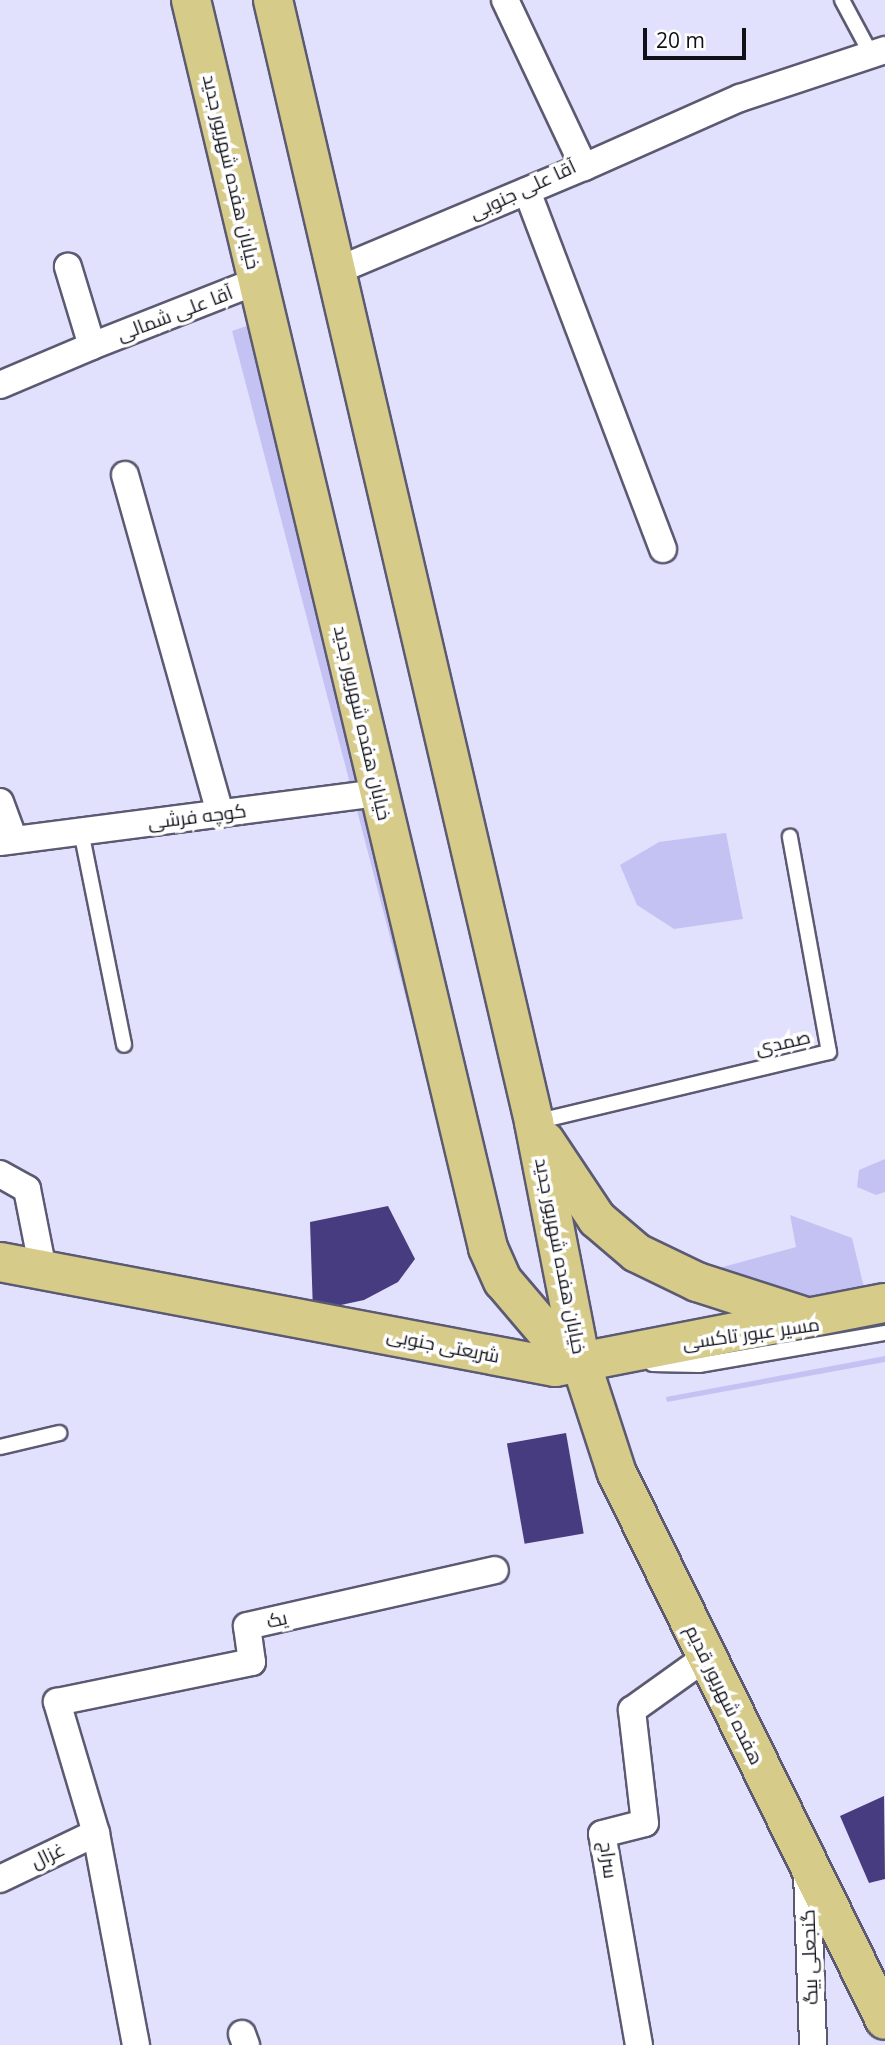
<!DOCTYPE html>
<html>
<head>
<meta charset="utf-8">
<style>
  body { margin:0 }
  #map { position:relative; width:885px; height:2045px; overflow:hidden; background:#e2e1fd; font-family:"Open Sans",Cairo,sans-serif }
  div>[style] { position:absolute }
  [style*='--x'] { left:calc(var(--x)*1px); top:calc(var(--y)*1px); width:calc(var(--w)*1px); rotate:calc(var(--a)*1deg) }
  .green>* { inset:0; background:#c4c2f2 }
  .building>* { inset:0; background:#463c7f; transform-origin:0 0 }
  .roads { filter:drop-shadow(2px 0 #5b5a72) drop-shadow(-2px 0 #5b5a72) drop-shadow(0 2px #5b5a72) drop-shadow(0 -2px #5b5a72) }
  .service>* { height:14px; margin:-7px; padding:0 7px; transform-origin:7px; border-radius:7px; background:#fff }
  .minor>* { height:26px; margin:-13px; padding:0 13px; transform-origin:13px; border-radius:13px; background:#fff }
  .primary>* { height:38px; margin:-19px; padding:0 19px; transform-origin:19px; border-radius:19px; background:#d6cb89 }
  span { translate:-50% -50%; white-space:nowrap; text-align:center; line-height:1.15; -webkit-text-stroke:7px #fff; paint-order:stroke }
  .street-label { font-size:19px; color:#101019 }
  .scale { position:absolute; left:643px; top:28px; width:103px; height:32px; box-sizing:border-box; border:4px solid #101019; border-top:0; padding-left:9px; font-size:21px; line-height:24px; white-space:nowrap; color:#101019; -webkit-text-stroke:5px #fff; paint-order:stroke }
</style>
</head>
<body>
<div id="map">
  <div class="green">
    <div style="clip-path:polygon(261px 321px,463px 1217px,232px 331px)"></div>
    <div style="clip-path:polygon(726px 833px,743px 919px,674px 929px,637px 905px,620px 865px,659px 842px)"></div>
    <div style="clip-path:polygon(885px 1159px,885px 1192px,876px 1195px,857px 1187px,859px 1170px)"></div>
    <div style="clip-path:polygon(790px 1215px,852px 1238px,868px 1304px,802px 1316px,701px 1273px,796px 1247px)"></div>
    <div style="clip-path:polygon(885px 1356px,885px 1362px,667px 1402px,666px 1397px)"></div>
  </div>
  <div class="building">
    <div style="clip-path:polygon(388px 1206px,415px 1259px,398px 1282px,364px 1300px,313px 1311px,310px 1222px)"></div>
    <div style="left:566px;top:1433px;width:102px;height:60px;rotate:80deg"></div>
    <div style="clip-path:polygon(884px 1796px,885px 1879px,869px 1883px,840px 1816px)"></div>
  </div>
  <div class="roads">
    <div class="service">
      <div style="--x:842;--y:0;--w:61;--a:61.8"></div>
      <div style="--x:81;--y:831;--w:218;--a:78.6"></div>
      <div style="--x:535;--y:1122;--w:302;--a:-13.4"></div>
      <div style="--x:829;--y:1052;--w:219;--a:-100.3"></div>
      <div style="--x:652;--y:1364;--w:47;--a:1.2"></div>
      <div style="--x:699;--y:1365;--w:189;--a:-9.8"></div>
      <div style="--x:0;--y:1447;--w:61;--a:-13.3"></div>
    </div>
    <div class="minor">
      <div style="--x:584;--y:167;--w:171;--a:-23.9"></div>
      <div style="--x:740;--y:98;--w:153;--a:-18.3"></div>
      <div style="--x:527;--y:191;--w:383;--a:69.2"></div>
      <div style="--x:336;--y:271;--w:269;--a:-22.8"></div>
      <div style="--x:584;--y:167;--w:185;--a:-115.3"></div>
      <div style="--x:92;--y:346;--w:177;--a:-21.5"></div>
      <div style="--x:0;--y:385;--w:100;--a:-23"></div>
      <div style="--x:92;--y:346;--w:83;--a:-106.9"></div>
      <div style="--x:125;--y:475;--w:352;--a:74.3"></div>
      <div style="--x:0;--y:802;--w:40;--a:69.8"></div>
      <div style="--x:0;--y:842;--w:382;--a:-7.4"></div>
      <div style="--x:0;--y:1174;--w:31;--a:29"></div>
      <div style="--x:27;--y:1189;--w:83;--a:78.8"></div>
      <div style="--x:807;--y:1872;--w:173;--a:88"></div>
      <div style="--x:0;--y:1879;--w:106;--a:-25.6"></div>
      <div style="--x:242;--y:2034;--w:12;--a:70"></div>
      <div style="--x:136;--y:2045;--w:216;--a:-100.7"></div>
      <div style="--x:96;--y:1833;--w:137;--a:-106.6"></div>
      <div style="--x:57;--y:1702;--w:199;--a:-11.6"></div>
      <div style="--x:252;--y:1662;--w:36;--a:-98"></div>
      <div style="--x:247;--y:1626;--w:254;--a:-12.7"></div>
      <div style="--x:639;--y:2045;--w:214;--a:-99.9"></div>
      <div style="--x:602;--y:1834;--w:44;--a:-14.3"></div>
      <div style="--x:645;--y:1823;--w:114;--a:-96.6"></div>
      <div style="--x:632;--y:1710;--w:90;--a:-35.5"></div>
    </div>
    <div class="primary">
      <div style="--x:191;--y:0;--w:1283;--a:76.61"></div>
      <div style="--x:488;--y:1248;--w:36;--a:66"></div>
      <div style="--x:503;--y:1281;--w:80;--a:49.6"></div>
      <div style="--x:555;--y:1342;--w:33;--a:39"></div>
      <div style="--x:273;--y:0;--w:1152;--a:76.9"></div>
      <div style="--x:534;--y:1122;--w:246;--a:79"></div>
      <div style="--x:581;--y:1363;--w:114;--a:72"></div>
      <div style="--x:616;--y:1471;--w:611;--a:63.9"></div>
      <div style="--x:545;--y:1141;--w:94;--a:56.3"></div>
      <div style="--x:597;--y:1219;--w:52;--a:40.4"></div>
      <div style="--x:637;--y:1253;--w:67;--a:25.8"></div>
      <div style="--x:697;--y:1282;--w:108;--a:17.8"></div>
      <div style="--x:0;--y:1262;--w:565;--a:10.71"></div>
      <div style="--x:555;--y:1367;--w:336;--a:-11"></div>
    </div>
  </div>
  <div class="street-label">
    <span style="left:231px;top:172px;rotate:77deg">خیابان هفده شهریور جدید</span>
    <span style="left:523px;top:190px;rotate:-25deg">آقا علی جنوبی</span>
    <span style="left:175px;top:314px;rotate:-21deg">آقا علی شمالی</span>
    <span style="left:362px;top:723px;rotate:77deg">خیابان هفده شهریور جدید</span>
    <span style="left:197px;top:817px;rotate:-7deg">کوچه فرشی</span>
    <span style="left:783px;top:1043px;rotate:-13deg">صمدی</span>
    <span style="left:560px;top:1256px;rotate:79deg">خیابان هفده شهریور جدید</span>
    <span style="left:751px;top:1334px;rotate:-8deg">مسیر عبور تاکسی</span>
    <span style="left:443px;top:1346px;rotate:11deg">شریعتی جنوبی</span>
    <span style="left:277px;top:1620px;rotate:-13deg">یک</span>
    <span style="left:724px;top:1695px;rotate:64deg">هفده شهریور قدیم</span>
    <span style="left:48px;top:1856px;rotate:-26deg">غزال</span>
    <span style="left:608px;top:1860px;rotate:83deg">سراج</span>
    <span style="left:810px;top:1957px;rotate:-92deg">گنجعلی بیگ</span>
  </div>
  <div class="scale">20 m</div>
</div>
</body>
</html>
